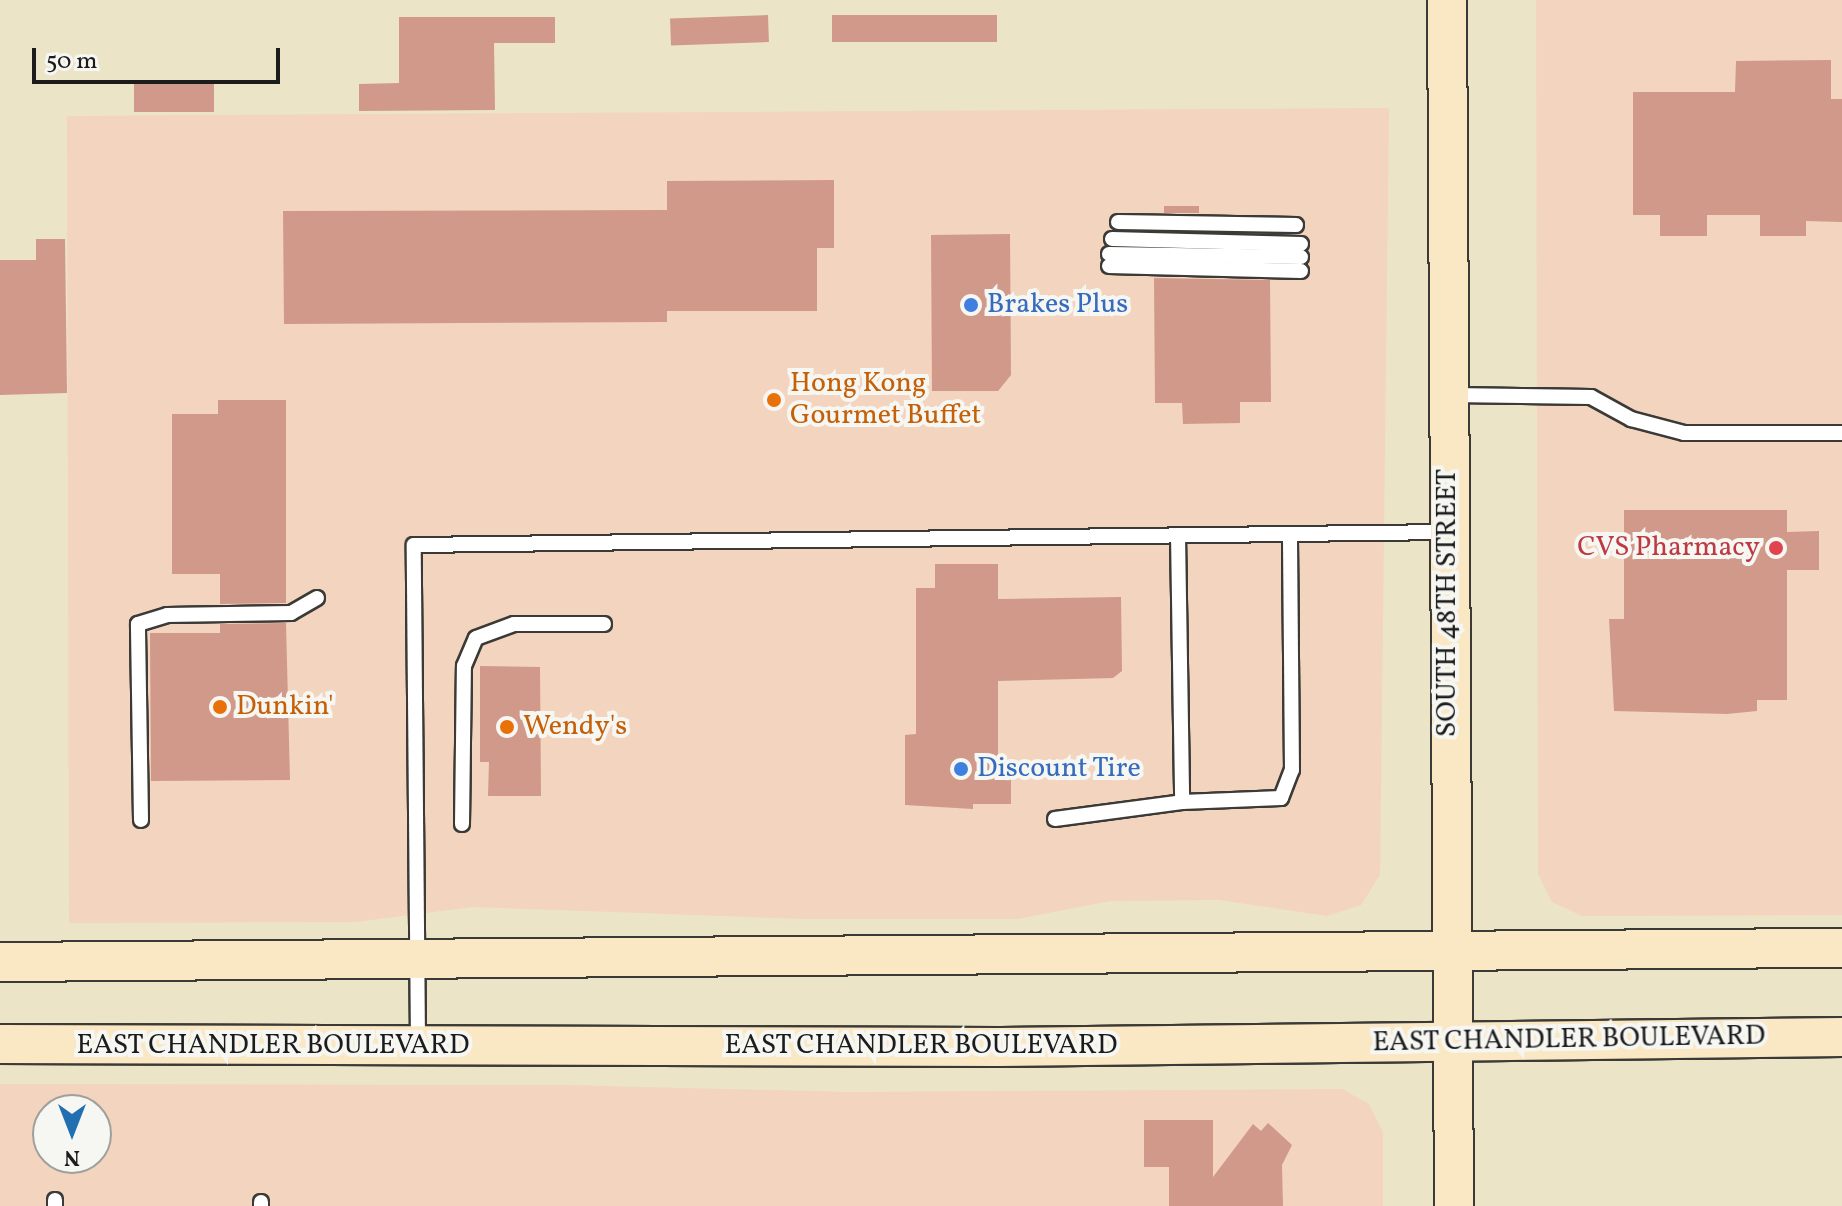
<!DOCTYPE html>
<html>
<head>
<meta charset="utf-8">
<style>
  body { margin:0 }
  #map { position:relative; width:1842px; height:1206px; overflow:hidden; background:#ece4c7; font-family:Vollkorn,serif }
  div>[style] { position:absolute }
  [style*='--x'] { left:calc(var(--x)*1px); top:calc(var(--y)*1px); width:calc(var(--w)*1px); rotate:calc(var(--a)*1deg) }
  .built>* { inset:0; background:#f3d4be }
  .building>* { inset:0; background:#d09989; transform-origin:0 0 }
  .roads { filter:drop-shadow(2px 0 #3b3a36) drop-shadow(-2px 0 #3b3a36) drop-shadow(0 2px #3b3a36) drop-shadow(0 -2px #3b3a36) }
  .lane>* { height:14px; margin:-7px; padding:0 7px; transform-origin:7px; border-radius:7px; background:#fff }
  .secondary>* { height:38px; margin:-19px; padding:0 19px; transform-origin:19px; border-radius:19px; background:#fae7c3 }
  .dots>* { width:22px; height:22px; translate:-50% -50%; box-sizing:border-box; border:4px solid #f6f6f2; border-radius:50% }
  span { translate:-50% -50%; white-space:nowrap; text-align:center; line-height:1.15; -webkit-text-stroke:8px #f6f6f2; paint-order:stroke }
  .shop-label { font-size:28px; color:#366cbe }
  .left { translate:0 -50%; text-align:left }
  .food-label { font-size:28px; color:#c56008 }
  .health-label { font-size:28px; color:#be3a42 }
  .right { translate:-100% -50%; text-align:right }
  .street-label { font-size:28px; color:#1c1c1c }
  .north { position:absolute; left:32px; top:1094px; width:80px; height:80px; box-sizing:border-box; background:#f6f6f2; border:2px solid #9f9f9c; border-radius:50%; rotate:180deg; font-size:22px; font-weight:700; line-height:32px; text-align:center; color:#1c1c1c }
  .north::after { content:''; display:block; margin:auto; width:28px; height:36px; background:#1f6fb2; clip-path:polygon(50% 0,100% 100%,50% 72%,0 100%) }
  .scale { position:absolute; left:32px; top:48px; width:248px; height:36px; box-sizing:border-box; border:4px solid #1c1c1c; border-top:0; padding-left:10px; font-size:24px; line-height:28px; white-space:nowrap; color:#1c1c1c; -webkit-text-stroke:6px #f6f6f2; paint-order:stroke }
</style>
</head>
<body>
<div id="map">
  <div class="built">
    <div style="clip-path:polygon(1536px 0,1842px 0,1842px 915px,1582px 916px,1552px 902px,1538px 874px)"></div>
    <div style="clip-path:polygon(1389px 108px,1380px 875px,1361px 905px,1327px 916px,1219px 900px,1111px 901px,1017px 919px,807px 919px,473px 907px,355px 922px,69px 923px,67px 116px)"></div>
    <div style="clip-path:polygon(evenodd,0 1084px,564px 1085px,849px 1092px,1342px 1089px,1369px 1104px,1383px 1132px,1383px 1206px,0 1206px,0 1084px,48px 1110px,96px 1110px,96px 1158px,48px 1158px,48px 1110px)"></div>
  </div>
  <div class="building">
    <div style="left:768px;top:15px;width:27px;height:98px;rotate:88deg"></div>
    <div style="left:832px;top:15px;width:165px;height:27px"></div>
    <div style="clip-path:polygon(399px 17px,555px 17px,555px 43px,494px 43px,495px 110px,359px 111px,359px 84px,399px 83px)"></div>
    <div style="clip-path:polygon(1831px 60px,1831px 99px,1842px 99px,1842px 222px,1806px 221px,1806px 236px,1760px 236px,1760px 215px,1707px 215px,1707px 236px,1660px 236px,1660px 215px,1633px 215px,1633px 92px,1735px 92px,1736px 61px)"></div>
    <div style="left:134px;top:83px;width:80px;height:29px"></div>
    <div style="clip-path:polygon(834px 180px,834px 248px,817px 248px,817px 311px,667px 311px,667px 322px,284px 324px,283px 211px,667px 210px,667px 181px)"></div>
    <div style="left:1164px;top:206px;width:35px;height:7px"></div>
    <div style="clip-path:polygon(1010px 234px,1011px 375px,998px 391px,932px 391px,931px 235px)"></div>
    <div style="clip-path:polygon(36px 239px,65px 239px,67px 393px,0 395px,0 260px,36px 260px)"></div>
    <div style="clip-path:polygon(1154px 278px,1270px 280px,1271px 402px,1240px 402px,1240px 423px,1183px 424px,1182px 403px,1155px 403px)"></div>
    <div style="clip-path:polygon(218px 400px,286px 400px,286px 603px,220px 604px,220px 574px,172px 574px,172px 414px,218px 414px)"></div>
    <div style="clip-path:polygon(1624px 510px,1787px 510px,1787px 532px,1819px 531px,1819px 570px,1787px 570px,1787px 700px,1757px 700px,1757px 711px,1727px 714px,1614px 711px,1609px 619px,1624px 619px)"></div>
    <div style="clip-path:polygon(935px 564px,998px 564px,998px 599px,1121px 597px,1122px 671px,1113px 678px,998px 681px,998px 763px,1011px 763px,1011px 804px,973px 804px,973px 809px,905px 805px,905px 735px,916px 734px,916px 588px,935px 588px)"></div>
    <div style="clip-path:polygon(286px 623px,290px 780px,151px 781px,150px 633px,220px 633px,220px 624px)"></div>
    <div style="clip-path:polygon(480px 666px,540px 667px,541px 796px,488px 796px,489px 762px,480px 762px)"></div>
    <div style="clip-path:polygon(1144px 1120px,1213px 1120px,1213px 1177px,1253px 1124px,1261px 1131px,1268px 1123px,1292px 1145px,1282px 1165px,1283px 1206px,1169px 1206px,1169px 1167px,1144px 1167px)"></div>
  </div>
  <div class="roads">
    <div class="lane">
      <div style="--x:1118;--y:222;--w:178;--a:1"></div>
      <div style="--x:1112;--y:239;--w:189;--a:1.5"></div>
      <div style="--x:1109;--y:254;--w:192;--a:0.9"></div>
      <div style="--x:1109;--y:266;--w:192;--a:1.5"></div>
      <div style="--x:1452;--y:395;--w:139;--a:0.8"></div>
      <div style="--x:1591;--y:397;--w:46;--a:28.8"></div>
      <div style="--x:1631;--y:419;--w:55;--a:14.8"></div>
      <div style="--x:1684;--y:433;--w:158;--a:0"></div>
      <div style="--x:1178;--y:535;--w:267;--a:89.1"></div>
      <div style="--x:1055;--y:819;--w:128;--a:-7.6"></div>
      <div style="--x:1182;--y:802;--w:99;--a:-2.3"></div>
      <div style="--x:1281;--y:798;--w:30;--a:-69"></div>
      <div style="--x:1292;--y:770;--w:236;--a:-90.5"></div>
      <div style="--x:141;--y:820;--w:196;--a:-90.9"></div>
      <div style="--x:138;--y:624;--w:30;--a:-17"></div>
      <div style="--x:167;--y:615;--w:124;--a:-0.9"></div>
      <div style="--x:291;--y:613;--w:30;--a:-30"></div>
      <div style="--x:462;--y:824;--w:158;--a:-89.3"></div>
      <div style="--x:464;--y:666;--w:30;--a:-67"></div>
      <div style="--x:476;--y:638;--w:40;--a:-20.2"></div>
      <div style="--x:514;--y:624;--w:90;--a:0"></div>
      <div style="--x:418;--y:1042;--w:497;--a:-90.5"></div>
      <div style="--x:414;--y:545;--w:1034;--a:-0.72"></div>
      <div style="--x:261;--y:1202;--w:4;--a:90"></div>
      <div style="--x:55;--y:1206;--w:6;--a:-90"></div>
    </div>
    <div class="secondary">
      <div style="--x:1447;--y:0;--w:1206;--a:89.67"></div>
      <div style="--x:0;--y:962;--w:1842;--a:-0.44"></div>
      <div style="--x:0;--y:1044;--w:998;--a:0.17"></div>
      <div style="--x:998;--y:1047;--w:844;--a:-0.68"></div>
    </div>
  </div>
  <div class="dots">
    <div style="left:971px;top:305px;background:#3f7fe0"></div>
    <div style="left:774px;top:400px;background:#e8710a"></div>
    <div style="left:1776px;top:548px;background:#e0444e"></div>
    <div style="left:220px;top:707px;background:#e8710a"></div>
    <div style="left:507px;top:727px;background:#e8710a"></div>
    <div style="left:961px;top:769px;background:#3f7fe0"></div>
  </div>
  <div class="shop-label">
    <span class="left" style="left:987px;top:305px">Brakes Plus</span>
    <span class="left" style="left:977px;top:769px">Discount Tire</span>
  </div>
  <div class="food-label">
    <span class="left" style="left:790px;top:400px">Hong Kong<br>Gourmet Buffet</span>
    <span class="left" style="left:236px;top:707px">Dunkin'</span>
    <span class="left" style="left:523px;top:727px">Wendy's</span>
  </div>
  <div class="health-label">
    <span class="right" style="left:1760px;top:548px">CVS Pharmacy</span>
  </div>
  <div class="street-label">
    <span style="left:1448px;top:603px;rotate:-90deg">SOUTH 48TH STREET</span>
    <span style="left:1569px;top:1040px;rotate:-1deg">EAST CHANDLER BOULEVARD</span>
    <span style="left:273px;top:1046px">EAST CHANDLER BOULEVARD</span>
    <span style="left:921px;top:1046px">EAST CHANDLER BOULEVARD</span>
  </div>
  <div class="north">N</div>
  <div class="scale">50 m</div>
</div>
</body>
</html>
